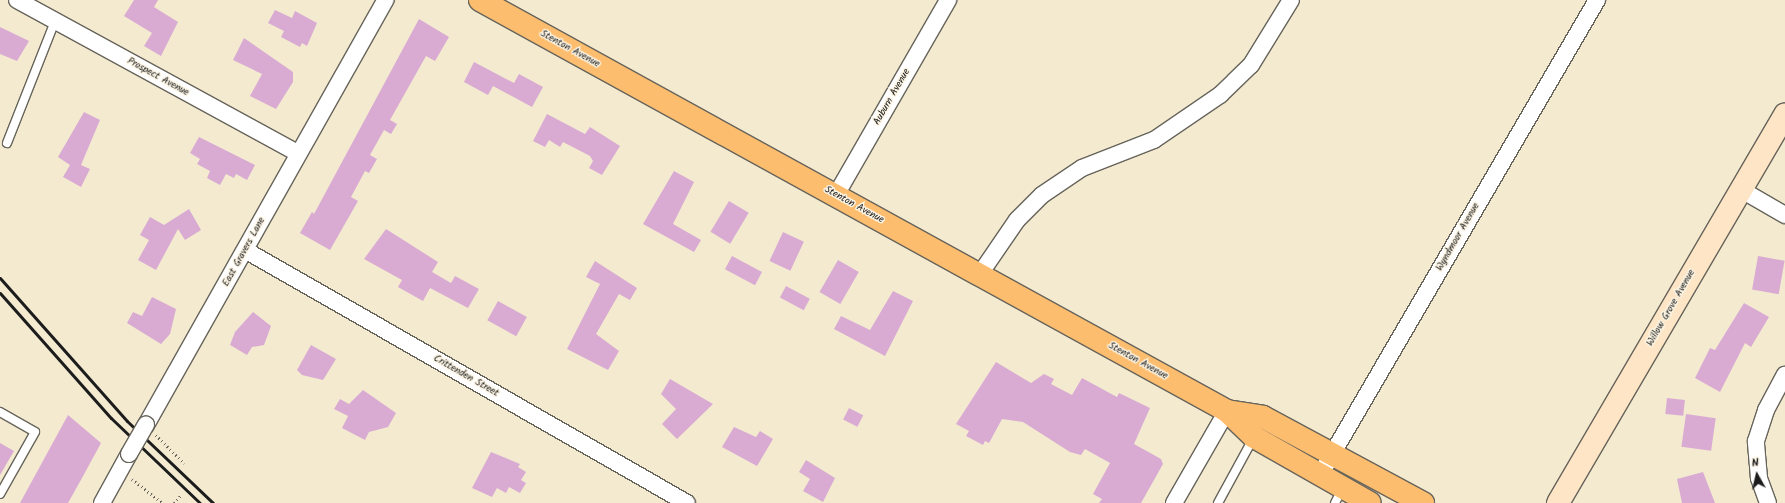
<!DOCTYPE html>
<html>
<head>
<meta charset="utf-8">
<style>
  body { margin:0 }
  #map { position:relative; width:1785px; height:503px; overflow:hidden; background:#f3ead0; font-family:Kalam,sans-serif }
  div>[style] { position:absolute }
  [style*='--x'] { left:calc(var(--x)*1px); top:calc(var(--y)*1px); width:calc(var(--w)*1px); rotate:calc(var(--a)*1deg) }
  .building>* { inset:0; background:#d9abd3; transform-origin:0 0 }
  .path>* { height:2.5px; margin-top:-1.25px; transform-origin:0; background:repeating-linear-gradient(90deg,#67645b 0 1px,transparent 0 4px) }
  .roads { filter:drop-shadow(1px 0 #67645b) drop-shadow(-1px 0 #67645b) drop-shadow(0 1px #67645b) drop-shadow(0 -1px #67645b) }
  .lane>* { height:8px; margin:-4px; padding:0 4px; transform-origin:4px; border-radius:4px; background:#fff }
  .street>* { height:16px; margin:-8px; padding:0 8px; transform-origin:8px; border-radius:8px; background:#fff }
  .secondary>* { height:22px; margin:-11px; padding:0 11px; transform-origin:11px; border-radius:11px; background:#fee5c5 }
  .primary>* { height:22px; margin:-11px; padding:0 11px; transform-origin:11px; border-radius:11px; background:#fcbd6f }
  .rail>* { height:3px; margin:-1.5px; padding:0 1.5px; transform-origin:1.5px; border-radius:1.5px; background:#1c1c1c }
  .bridges { filter:drop-shadow(1px 0 #67645b) drop-shadow(-1px 0 #67645b) drop-shadow(0 1px #67645b) drop-shadow(0 -1px #67645b) }
  .street-bridge>* { height:16px; margin:-8px; padding:0 8px; transform-origin:8px; border-radius:8px; background:#fff }
  span { translate:-50% -50%; white-space:nowrap; text-align:center; line-height:1.15; -webkit-text-stroke:3px #fcf5e5; paint-order:stroke }
  .street-label { font-size:10px; color:#1c1c1c }
  .north { position:absolute; left:1737px; top:455px; width:40px; height:40px; -webkit-text-stroke:3px #fcf5e5; paint-order:stroke; rotate:352deg; font-size:11px; font-weight:700; line-height:16px; text-align:center; color:#1c1c1c }
  .north::after { content:''; display:block; margin:auto; width:14px; height:18px; background:#1c1c1c; clip-path:polygon(50% 0,100% 100%,50% 72%,0 100%) }
</style>
</head>
<body>
<div id="map">
  <div class="building">
    <div style="clip-path:polygon(134px 0,158px 0,154px 7px,178px 22px,161px 56px,144px 46px,152px 33px,124px 16px)"></div>
    <div style="clip-path:polygon(275px 10px,292px 18px,295px 11px,317px 23px,307px 46px,302px 43px,300px 47px,281px 37px,284px 31px,268px 23px)"></div>
    <div style="clip-path:polygon(419px 19px,449px 37px,435px 61px,426px 56px,390px 120px,397px 124px,391px 134px,384px 130px,370px 155px,377px 159px,369px 173px,365px 171px,351px 197px,358px 201px,330px 250px,300px 233px,312px 212px,314px 214px)"></div>
    <div style="clip-path:polygon(0 27px,29px 41px,17px 61px,0 54px)"></div>
    <div style="clip-path:polygon(244px 38px,293px 72px,293px 82px,276px 109px,250px 96px,262px 74px,233px 60px)"></div>
    <div style="clip-path:polygon(474px 62px,514px 83px,519px 74px,543px 87px,532px 107px,493px 86px,488px 95px,464px 82px)"></div>
    <div style="clip-path:polygon(84px 112px,100px 120px,81px 165px,90px 169px,81px 187px,63px 177px,70px 165px,58px 157px)"></div>
    <div style="clip-path:polygon(547px 114px,585px 134px,590px 127px,620px 146px,602px 175px,589px 168px,593px 161px,590px 156px,563px 142px,560px 147px,549px 140px,545px 147px,533px 141px)"></div>
    <div style="clip-path:polygon(199px 137px,255px 165px,247px 180px,236px 174px,234px 178px,226px 174px,220px 185px,207px 178px,210px 171px,197px 164px,200px 159px,190px 153px)"></div>
    <div style="clip-path:polygon(674px 171px,694px 182px,673px 224px,701px 240px,694px 252px,643px 224px)"></div>
    <div style="left:729px;top:201px;width:23px;height:36px;rotate:31deg"></div>
    <div style="clip-path:polygon(189px 209px,201px 230px,185px 240px,178px 229px,156px 270px,138px 260px,149px 240px,140px 235px,150px 217px,164px 225px)"></div>
    <div style="clip-path:polygon(386px 229px,438px 262px,432px 272px,451px 283px,455px 276px,479px 289px,468px 308px,430px 288px,423px 301px,398px 287px,402px 280px,364px 259px)"></div>
    <div style="left:783px;top:232px;width:23px;height:32px;rotate:25deg"></div>
    <div style="left:732px;top:256px;width:34px;height:15px;rotate:28deg"></div>
    <div style="left:1758px;top:256px;width:27px;height:34px;rotate:10deg"></div>
    <div style="left:838px;top:260px;width:24px;height:37px;rotate:30deg"></div>
    <div style="clip-path:polygon(595px 261px,637px 288px,630px 300px,619px 294px,596px 334px,619px 351px,608px 370px,567px 349px,600px 284px,586px 277px)"></div>
    <div style="left:786px;top:286px;width:27px;height:13px;rotate:28deg"></div>
    <div style="clip-path:polygon(893px 291px,913px 301px,885px 356px,834px 329px,841px 316px,870px 330px)"></div>
    <div style="clip-path:polygon(152px 297px,176px 309px,170px 334px,161px 344px,127px 323px,133px 312px,142px 316px)"></div>
    <div style="left:498px;top:301px;width:33px;height:22px;rotate:29deg"></div>
    <div style="clip-path:polygon(1744px 303px,1769px 317px,1751px 347px,1745px 343px,1720px 392px,1695px 378px,1710px 348px,1715px 350px)"></div>
    <div style="clip-path:polygon(253px 312px,271px 326px,264px 345px,252px 347px,247px 355px,230px 345px,235px 332px)"></div>
    <div style="clip-path:polygon(311px 345px,336px 359px,323px 380px,302px 375px,297px 370px)"></div>
    <div style="clip-path:polygon(996px 362px,1031px 383px,1044px 374px,1054px 379px,1051px 384px,1072px 395px,1082px 378px,1117px 397px,1119px 393px,1150px 408px,1134px 444px,1161px 459px,1163px 464px,1141px 503px,1099px 503px,1102px 499px,1093px 494px,1110px 463px,1085px 449px,1081px 455px,1070px 452px,1023px 422px,1002px 419px,989px 443px,985px 441px,983px 445px,966px 436px,969px 431px,956px 424px)"></div>
    <div style="clip-path:polygon(670px 379px,713px 404px,677px 439px,662px 424px,676px 409px,661px 394px)"></div>
    <div style="clip-path:polygon(363px 390px,396px 413px,388px 427px,369px 432px,365px 440px,342px 428px,348px 416px,334px 409px,340px 399px,349px 404px)"></div>
    <div style="left:1667px;top:398px;width:18px;height:16px;rotate:6deg"></div>
    <div style="left:849px;top:408px;width:16px;height:13px;rotate:27deg"></div>
    <div style="left:1686px;top:414px;width:30px;height:33px;rotate:8deg"></div>
    <div style="clip-path:polygon(68px 415px,101px 443px,82px 478px,68px 503px,20px 503px)"></div>
    <div style="clip-path:polygon(734px 427px,756px 437px,760px 431px,773px 439px,757px 466px,722px 447px)"></div>
    <div style="clip-path:polygon(0 443px,14px 451px,0 475px)"></div>
    <div style="clip-path:polygon(491px 452px,520px 464px,518px 467px,526px 472px,521px 480px,526px 483px,520px 493px,509px 487px,506px 493px,497px 488px,492px 497px,472px 488px)"></div>
    <div style="clip-path:polygon(806px 460px,835px 478px,823px 502px,803px 491px,810px 479px,799px 472px)"></div>
    <div style="clip-path:polygon(1703px 472px,1715px 503px,1682px 503px,1677px 479px)"></div>
  </div>
  <div class="path">
    <div style="--x:156;--y:435;--w:40;--a:45"></div>
    <div style="--x:132;--y:479;--w:39;--a:38"></div>
    <div style="--x:174;--y:503;--w:11;--a:-49"></div>
  </div>
  <div class="roads">
    <div class="lane">
      <div style="--x:7;--y:143;--w:131;--a:-68.5"></div>
      <div style="--x:0;--y:412;--w:40;--a:29.7"></div>
      <div style="--x:35;--y:432;--w:71;--a:119.4"></div>
      <div style="--x:1218;--y:503;--w:75;--a:-61.4"></div>
      <div style="--x:1335;--y:503;--w:16;--a:-63"></div>
    </div>
    <div class="street">
      <div style="--x:17;--y:0;--w:320;--a:28.6"></div>
      <div style="--x:1740;--y:189;--w:52;--a:30"></div>
      <div style="--x:836;--y:195;--w:225;--a:-60.1"></div>
      <div style="--x:245;--y:250;--w:509;--a:29.79"></div>
      <div style="--x:980;--y:274;--w:65;--a:-55.6"></div>
      <div style="--x:1017;--y:220;--w:35;--a:-45"></div>
      <div style="--x:1042;--y:195;--w:48;--a:-34"></div>
      <div style="--x:1082;--y:168;--w:77;--a:-21.3"></div>
      <div style="--x:1154;--y:140;--w:80;--a:-34.3"></div>
      <div style="--x:1220;--y:95;--w:43;--a:-44.1"></div>
      <div style="--x:1251;--y:65;--w:76;--a:-58.4"></div>
      <div style="--x:146;--y:425;--w:488;--a:-60.6"></div>
      <div style="--x:1320;--y:475;--w:550;--a:-59.75"></div>
      <div style="--x:102;--y:503;--w:56;--a:-61.1"></div>
      <div style="--x:1174;--y:503;--w:106;--a:-60.1"></div>
      <div style="--x:1768;--y:503;--w:27;--a:-110"></div>
      <div style="--x:1759;--y:478;--w:37;--a:-95"></div>
      <div style="--x:1756;--y:441;--w:33;--a:-72"></div>
      <div style="--x:1766;--y:410;--w:40;--a:-62"></div>
    </div>
    <div class="secondary">
      <div style="--x:1558;--y:503;--w:450;--a:-59.7"></div>
    </div>
    <div class="primary">
      <div style="--x:480;--y:0;--w:853;--a:28.82"></div>
      <div style="--x:1227;--y:411;--w:37;--a:44"></div>
      <div style="--x:1254;--y:437;--w:133;--a:29.6"></div>
      <div style="--x:1227;--y:411;--w:36;--a:9"></div>
      <div style="--x:1263;--y:417;--w:182;--a:28.3"></div>
    </div>
  </div>
  <div class="rail">
    <div style="--x:0;--y:278;--w:191;--a:48.4"></div>
    <div style="--x:127;--y:421;--w:119;--a:43.6"></div>
    <div style="--x:0;--y:293;--w:167;--a:48.4"></div>
    <div style="--x:111;--y:418;--w:123;--a:43.7"></div>
  </div>
  <div class="bridges">
    <div class="street-bridge">
      <div style="--x:129;--y:454;--w:34;--a:-60"></div>
    </div>
  </div>
  <div class="street-label">
    <span style="left:570px;top:49px;rotate:29deg">Stenton Avenue</span>
    <span style="left:158px;top:77px;rotate:29deg">Prospect Avenue</span>
    <span style="left:892px;top:97px;rotate:-60deg">Auburn Avenue</span>
    <span style="left:854px;top:205px;rotate:29deg">Stenton Avenue</span>
    <span style="left:1458px;top:237px;rotate:-60deg">Wyndmoor Avenue</span>
    <span style="left:244px;top:252px;rotate:-61deg">East Gravers Lane</span>
    <span style="left:1671px;top:308px;rotate:-60deg">Willow Grove Avenue</span>
    <span style="left:1138px;top:361px;rotate:29deg">Stenton Avenue</span>
    <span style="left:466px;top:376px;rotate:30deg">Crittenden Street</span>
  </div>
  <div class="north">N</div>
</div>
</body>
</html>
